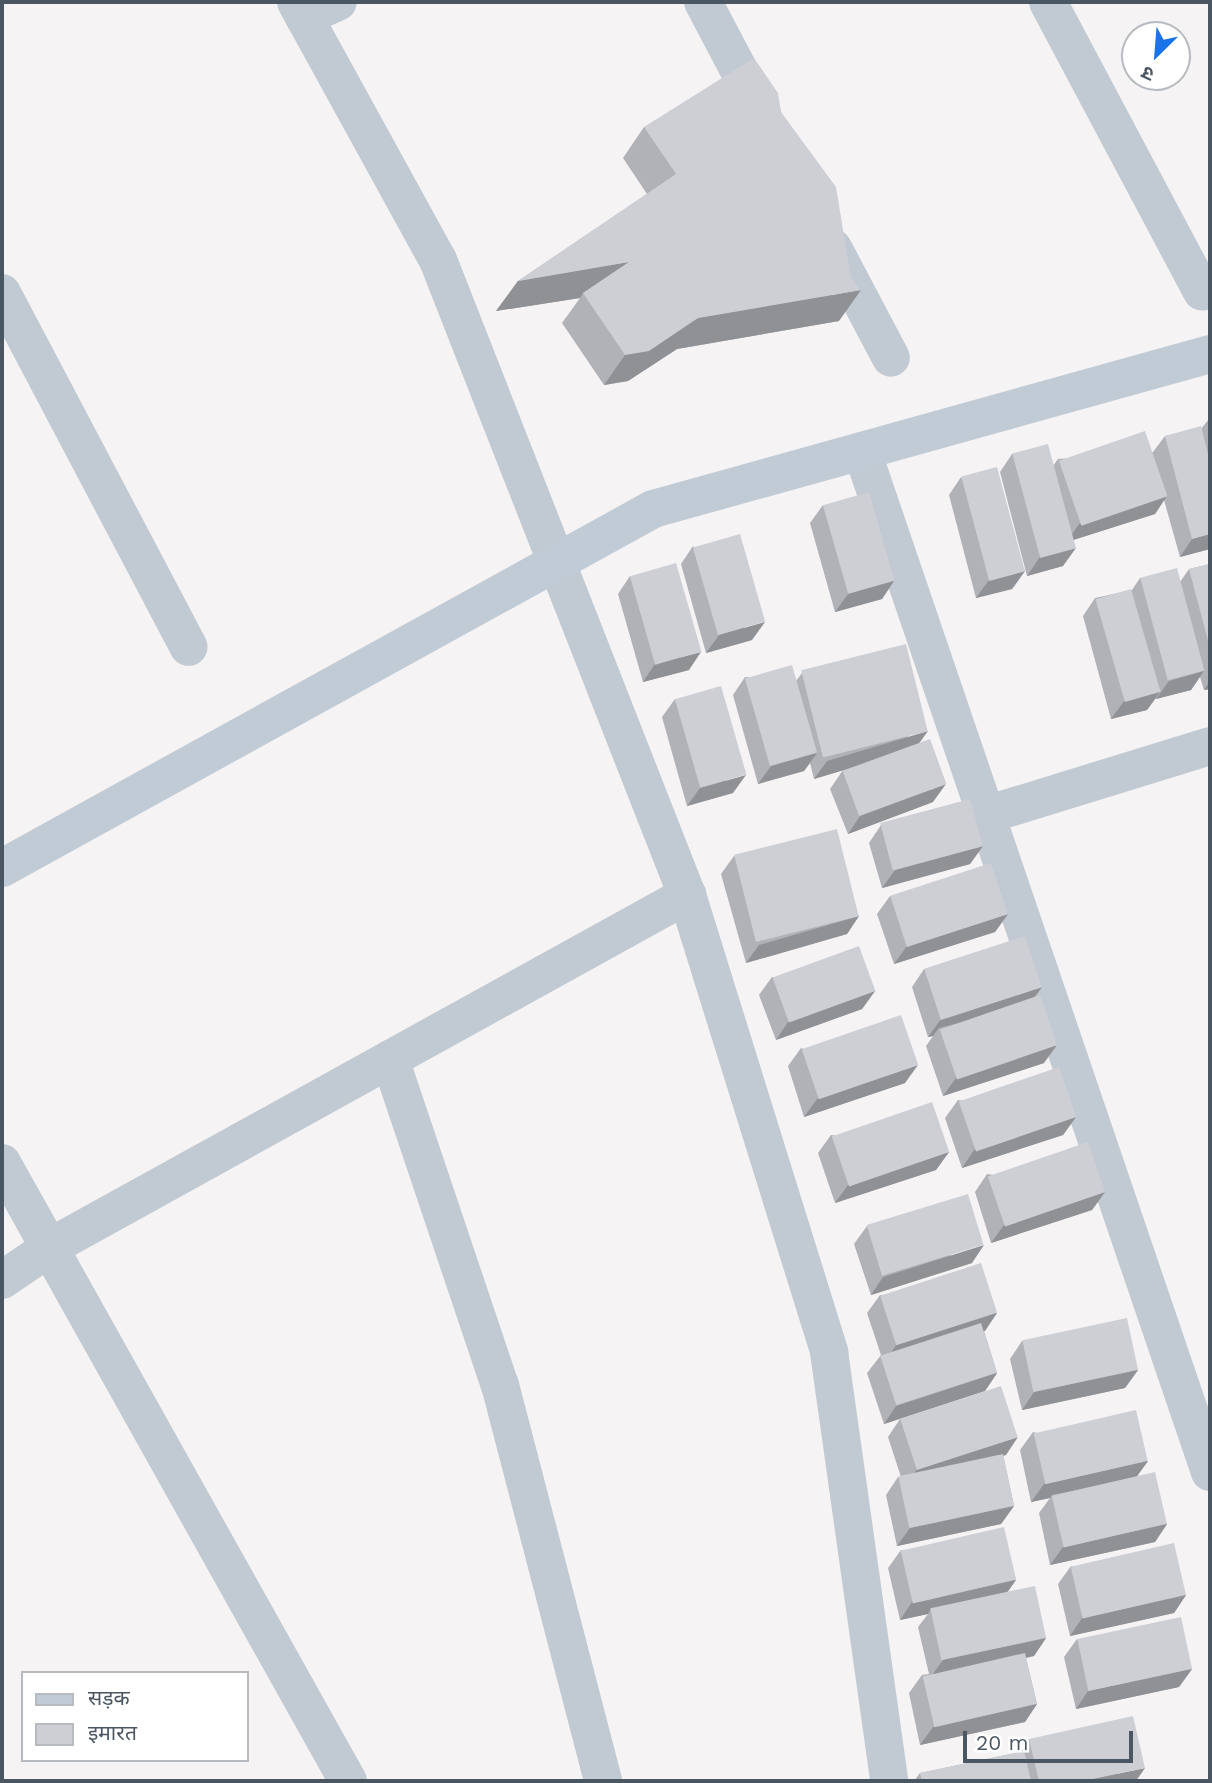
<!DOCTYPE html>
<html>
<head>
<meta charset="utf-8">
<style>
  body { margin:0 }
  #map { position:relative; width:1212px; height:1783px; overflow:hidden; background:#f5f3f3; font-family:"Work Sans","Noto Sans Devanagari",sans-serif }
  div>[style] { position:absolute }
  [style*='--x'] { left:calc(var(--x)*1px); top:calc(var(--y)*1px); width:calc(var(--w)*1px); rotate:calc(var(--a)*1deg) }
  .street>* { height:38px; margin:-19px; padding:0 19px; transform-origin:19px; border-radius:19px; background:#c1cad2 }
  .secondary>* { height:38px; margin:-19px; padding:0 19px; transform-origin:19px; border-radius:19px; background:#c1cbd6 }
  .wall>* { inset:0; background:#b0b2b7 }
  .shaded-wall>* { inset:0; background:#909195 }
  .building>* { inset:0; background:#cdcfd5; transform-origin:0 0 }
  span { translate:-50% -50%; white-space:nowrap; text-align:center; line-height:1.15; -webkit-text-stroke:7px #fff; paint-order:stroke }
  .frame { position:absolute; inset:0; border:4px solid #4a5661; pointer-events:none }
  .legend { position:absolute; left:21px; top:1671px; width:228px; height:91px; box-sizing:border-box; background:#fff; border:2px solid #b7bbc0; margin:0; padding:9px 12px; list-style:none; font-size:21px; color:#4a5661 }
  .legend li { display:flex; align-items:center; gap:14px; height:35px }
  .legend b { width:35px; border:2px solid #b7bbc0 }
  .north { position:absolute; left:1121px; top:21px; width:70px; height:70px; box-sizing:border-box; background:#fff; border:2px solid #b7bbc0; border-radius:50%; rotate:205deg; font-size:19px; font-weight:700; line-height:28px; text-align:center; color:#4a5661 }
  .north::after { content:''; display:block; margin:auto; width:24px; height:32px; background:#1a73e8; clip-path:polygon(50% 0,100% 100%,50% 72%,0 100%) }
  .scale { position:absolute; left:963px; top:1731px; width:170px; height:32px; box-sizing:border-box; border:4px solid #4a5661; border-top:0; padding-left:9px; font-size:21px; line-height:24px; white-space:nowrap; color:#4a5661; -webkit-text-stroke:5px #fff; paint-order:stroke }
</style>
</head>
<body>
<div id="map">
  <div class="street">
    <div style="--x:296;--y:2;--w:294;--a:61.2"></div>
    <div style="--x:438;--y:260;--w:682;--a:68.59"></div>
    <div style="--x:687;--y:895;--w:479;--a:72.7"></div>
    <div style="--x:829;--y:1352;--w:433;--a:82"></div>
    <div style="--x:703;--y:2;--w:127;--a:62.2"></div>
    <div style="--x:1048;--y:2;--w:328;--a:62"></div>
    <div style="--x:304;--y:17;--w:37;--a:-24"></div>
    <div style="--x:833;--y:248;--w:124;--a:62.2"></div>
    <div style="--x:2;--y:293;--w:400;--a:62.2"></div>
    <div style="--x:862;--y:451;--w:1079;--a:71.18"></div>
    <div style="--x:986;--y:815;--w:234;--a:-17.1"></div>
    <div style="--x:390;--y:1059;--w:344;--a:71.4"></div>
    <div style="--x:500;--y:1385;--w:409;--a:75.4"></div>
    <div style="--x:2;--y:1163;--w:708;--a:60.76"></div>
    <div style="--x:2;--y:1280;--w:60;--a:-34.2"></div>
    <div style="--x:52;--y:1246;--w:726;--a:-28.93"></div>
  </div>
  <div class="secondary">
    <div style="--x:2;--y:868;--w:743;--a:-28.87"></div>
    <div style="--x:653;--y:509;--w:578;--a:-15.55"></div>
  </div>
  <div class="wall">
    <div style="clip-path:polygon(781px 112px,839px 321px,677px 349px,628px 381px,604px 385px,562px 323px,580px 298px,496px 311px,518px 281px,647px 194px,623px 158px,644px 127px)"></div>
    <div style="clip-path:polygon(1209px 419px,1210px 419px,1210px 549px,1180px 557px,1164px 500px,1155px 514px,1073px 540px,1063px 566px,1027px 576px,1000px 472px,1012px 454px,1053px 466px,1058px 459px,1153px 452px,1165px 436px,1201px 429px)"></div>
    <div style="clip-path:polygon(961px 477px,1025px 571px,1012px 589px,976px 598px,949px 495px)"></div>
    <div style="clip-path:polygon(823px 505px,894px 581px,882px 599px,835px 612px,810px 523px)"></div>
    <div style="clip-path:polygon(693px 546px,752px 640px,706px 653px,681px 564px)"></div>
    <div style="clip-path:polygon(1210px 564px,1210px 689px,1204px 690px,1200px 677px,1191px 690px,1156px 699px,1156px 698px,1147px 710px,1111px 719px,1083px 616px,1095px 598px,1132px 590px,1140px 578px,1180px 582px,1189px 569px)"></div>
    <div style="clip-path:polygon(630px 576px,689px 670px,643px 682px,618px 594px)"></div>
    <div style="clip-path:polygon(802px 673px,919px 743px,933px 802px,848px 834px,830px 789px,843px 770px,814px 779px,810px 763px,804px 771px,758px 784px,733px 695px,745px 677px,796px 681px)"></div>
    <div style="clip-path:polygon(675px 699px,733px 793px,687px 806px,662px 717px)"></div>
    <div style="clip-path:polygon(881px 825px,983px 846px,970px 864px,882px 888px,869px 843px)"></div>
    <div style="clip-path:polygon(734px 856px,859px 916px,847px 934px,746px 963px,721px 874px)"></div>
    <div style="clip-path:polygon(890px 896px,1008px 914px,995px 932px,894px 964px,877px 914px)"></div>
    <div style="clip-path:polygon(924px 969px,1042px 987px,1035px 997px,1044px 1063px,943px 1096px,926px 1046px,933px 1036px,928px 1037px,912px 987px)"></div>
    <div style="clip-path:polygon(772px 977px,875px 991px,862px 1009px,776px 1040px,759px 995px)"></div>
    <div style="clip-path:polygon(801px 1048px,905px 1083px,804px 1117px,788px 1066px)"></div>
    <div style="clip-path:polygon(958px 1100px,1076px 1117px,1063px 1135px,962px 1168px,945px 1118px)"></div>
    <div style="clip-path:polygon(831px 1135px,949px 1152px,936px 1170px,835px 1203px,818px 1153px)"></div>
    <div style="clip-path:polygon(987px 1174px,1105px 1192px,1092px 1210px,991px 1243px,975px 1192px)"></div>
    <div style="clip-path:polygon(867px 1226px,972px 1263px,871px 1295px,854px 1244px)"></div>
    <div style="clip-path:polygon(880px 1295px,997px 1313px,984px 1331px,997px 1373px,985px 1391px,884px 1424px,867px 1373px,881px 1355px,867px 1313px)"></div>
    <div style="clip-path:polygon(1022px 1341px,1138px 1370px,1125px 1388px,1022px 1410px,1010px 1359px)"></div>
    <div style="clip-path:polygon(900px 1419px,1006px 1455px,1003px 1455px,1014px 1506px,1001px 1524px,897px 1546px,886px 1495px,898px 1477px,901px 1477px,888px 1437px)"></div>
    <div style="clip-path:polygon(1033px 1432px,1148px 1461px,1137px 1476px,1167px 1524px,1155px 1542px,1050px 1565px,1039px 1513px,1050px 1498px,1031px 1502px,1020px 1450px)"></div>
    <div style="clip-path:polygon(901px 1550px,1016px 1580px,1007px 1593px,1046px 1638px,1034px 1656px,1026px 1658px,1037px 1704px,1025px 1722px,920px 1745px,909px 1693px,922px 1675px,929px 1674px,918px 1627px,928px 1614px,900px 1620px,888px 1568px)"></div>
    <div style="clip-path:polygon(1071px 1566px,1186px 1595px,1174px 1613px,1070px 1636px,1058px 1584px)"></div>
    <div style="clip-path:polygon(1077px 1639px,1192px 1669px,1179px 1687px,1076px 1709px,1064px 1657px)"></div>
    <div style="clip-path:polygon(1029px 1739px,1136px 1781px,914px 1781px,920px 1773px,1021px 1752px)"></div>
  </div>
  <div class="shaded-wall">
    <div style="clip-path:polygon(629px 262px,583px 293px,580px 298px,496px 311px,518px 281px)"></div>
    <div style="clip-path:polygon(861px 290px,839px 321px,677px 349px,628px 381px,604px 385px,625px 355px,698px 318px)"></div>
    <div style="clip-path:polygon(1167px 496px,1155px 514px,1067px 542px,1079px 524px)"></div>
    <div style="clip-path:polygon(1210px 534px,1210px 549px,1180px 557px,1192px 539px)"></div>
    <div style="clip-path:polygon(1076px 548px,1063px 566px,1027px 576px,1040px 557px)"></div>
    <div style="clip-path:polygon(1025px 571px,1012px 589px,976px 598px,989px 580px)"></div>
    <div style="clip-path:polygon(894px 581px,882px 599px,835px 612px,848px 594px)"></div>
    <div style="clip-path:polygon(765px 622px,752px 640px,706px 653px,719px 635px)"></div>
    <div style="clip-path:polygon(701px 652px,689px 670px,643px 682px,655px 664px)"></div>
    <div style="clip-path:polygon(1204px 671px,1191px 690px,1156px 699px,1169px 681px)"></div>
    <div style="clip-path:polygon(1210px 681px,1210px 689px,1204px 690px)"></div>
    <div style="clip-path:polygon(1160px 692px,1147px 710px,1111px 719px,1124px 701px)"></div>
    <div style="clip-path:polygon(928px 731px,915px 749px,814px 779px,827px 761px)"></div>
    <div style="clip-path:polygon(817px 753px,804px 771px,758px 784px,771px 766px)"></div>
    <div style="clip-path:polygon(746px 775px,733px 793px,687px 806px,700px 788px)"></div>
    <div style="clip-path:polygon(946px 784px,933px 802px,848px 834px,860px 816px)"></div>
    <div style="clip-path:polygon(983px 846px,970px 864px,882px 888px,895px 870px)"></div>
    <div style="clip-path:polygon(1008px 914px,995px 932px,894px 964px,907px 946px)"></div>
    <div style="clip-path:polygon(859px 916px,847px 934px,746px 963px,759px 945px)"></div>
    <div style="clip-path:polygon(1042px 987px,1029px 1005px,939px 1028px,933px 1036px,928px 1037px,941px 1019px)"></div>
    <div style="clip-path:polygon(875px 991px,862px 1009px,776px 1040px,788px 1022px)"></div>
    <div style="clip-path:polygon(1057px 1045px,1044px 1063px,943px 1096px,956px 1078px)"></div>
    <div style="clip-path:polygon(918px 1065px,905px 1083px,804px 1117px,817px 1099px)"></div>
    <div style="clip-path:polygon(1076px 1117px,1063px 1135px,962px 1168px,974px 1150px)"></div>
    <div style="clip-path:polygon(949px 1152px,936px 1170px,835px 1203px,848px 1185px)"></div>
    <div style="clip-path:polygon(1105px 1192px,1092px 1210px,991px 1243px,1004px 1225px)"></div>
    <div style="clip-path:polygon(984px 1245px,972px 1263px,871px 1295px,883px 1277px)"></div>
    <div style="clip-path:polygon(997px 1313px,985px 1331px,884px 1364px,896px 1345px)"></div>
    <div style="clip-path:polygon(1138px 1370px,1125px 1388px,1022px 1410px,1034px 1392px)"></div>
    <div style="clip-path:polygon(997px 1373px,985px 1391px,884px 1424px,896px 1406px)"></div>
    <div style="clip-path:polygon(1018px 1437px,1006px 1455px,904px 1487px,917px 1469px)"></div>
    <div style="clip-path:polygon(1148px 1461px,1135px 1479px,1052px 1495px,1050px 1498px,1031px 1502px,1044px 1484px)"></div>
    <div style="clip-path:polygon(1014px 1506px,1001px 1524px,897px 1546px,910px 1528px)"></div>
    <div style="clip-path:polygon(1167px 1524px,1155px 1542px,1050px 1565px,1063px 1547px)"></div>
    <div style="clip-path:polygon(1016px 1580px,1003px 1598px,931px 1609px,928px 1614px,900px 1620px,912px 1602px)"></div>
    <div style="clip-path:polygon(1186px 1595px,1174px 1613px,1070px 1636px,1082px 1618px)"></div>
    <div style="clip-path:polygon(1046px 1638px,1034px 1656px,930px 1678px,943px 1660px)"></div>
    <div style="clip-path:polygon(1192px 1669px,1179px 1687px,1076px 1709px,1088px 1691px)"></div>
    <div style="clip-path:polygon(1037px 1704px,1025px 1722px,920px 1745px,933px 1727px)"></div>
    <div style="clip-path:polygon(1145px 1768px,1136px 1781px,1083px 1781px)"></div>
  </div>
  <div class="building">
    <div style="clip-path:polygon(754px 58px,778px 93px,781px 112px,836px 187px,851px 278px,861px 290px,698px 318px,649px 351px,625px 355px,583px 293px,629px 262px,518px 281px,676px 174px,644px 127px)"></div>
    <div style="clip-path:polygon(1201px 426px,1210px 462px,1210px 534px,1192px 539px,1165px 436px)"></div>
    <div style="left:1145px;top:431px;width:69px;height:91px;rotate:71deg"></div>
    <div style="left:1048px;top:444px;width:108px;height:37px;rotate:75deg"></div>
    <div style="left:997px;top:467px;width:108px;height:37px;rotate:75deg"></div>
    <div style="left:869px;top:492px;width:92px;height:48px;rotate:74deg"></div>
    <div style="left:740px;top:534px;width:91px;height:49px;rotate:74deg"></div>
    <div style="left:676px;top:563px;width:92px;height:48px;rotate:74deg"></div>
    <div style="clip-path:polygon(1210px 564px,1210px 648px,1189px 569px)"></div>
    <div style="left:1177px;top:568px;width:106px;height:38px;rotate:75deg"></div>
    <div style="left:1131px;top:589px;width:107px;height:37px;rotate:74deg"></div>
    <div style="left:906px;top:644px;width:90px;height:108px;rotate:76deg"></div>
    <div style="left:792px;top:665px;width:91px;height:49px;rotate:74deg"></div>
    <div style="left:721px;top:686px;width:92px;height:48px;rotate:74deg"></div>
    <div style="left:930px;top:739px;width:48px;height:93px;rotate:70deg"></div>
    <div style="left:970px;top:799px;width:49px;height:93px;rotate:75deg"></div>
    <div style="left:837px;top:829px;width:90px;height:106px;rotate:76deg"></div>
    <div style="left:991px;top:863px;width:54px;height:106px;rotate:72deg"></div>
    <div style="left:1025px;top:936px;width:54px;height:106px;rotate:72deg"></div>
    <div style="left:859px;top:946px;width:48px;height:92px;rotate:70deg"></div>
    <div style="left:1040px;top:995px;width:53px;height:106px;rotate:71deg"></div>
    <div style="left:901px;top:1015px;width:53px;height:105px;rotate:71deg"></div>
    <div style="left:1059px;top:1067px;width:53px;height:106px;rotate:71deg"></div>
    <div style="left:932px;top:1102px;width:53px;height:106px;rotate:71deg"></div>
    <div style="left:1088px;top:1142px;width:53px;height:106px;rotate:71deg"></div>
    <div style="left:968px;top:1194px;width:53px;height:106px;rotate:73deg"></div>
    <div style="left:981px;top:1263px;width:52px;height:106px;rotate:72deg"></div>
    <div style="left:1127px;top:1318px;width:53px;height:107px;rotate:78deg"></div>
    <div style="left:981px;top:1323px;width:52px;height:106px;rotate:72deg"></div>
    <div style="left:1001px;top:1386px;width:54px;height:106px;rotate:72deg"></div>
    <div style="left:1136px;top:1410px;width:52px;height:105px;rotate:77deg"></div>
    <div style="left:1003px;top:1454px;width:53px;height:107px;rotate:78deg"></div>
    <div style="left:1155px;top:1472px;width:53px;height:106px;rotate:77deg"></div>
    <div style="left:1004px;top:1527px;width:54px;height:106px;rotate:77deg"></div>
    <div style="left:1174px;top:1543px;width:53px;height:106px;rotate:77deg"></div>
    <div style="left:1035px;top:1586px;width:53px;height:107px;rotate:78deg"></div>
    <div style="left:1181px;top:1617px;width:53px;height:106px;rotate:78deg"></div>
    <div style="left:1025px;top:1653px;width:52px;height:105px;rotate:77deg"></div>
    <div style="clip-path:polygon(1133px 1716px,1145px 1768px,1083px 1781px,1039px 1781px,1029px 1739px)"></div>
    <div style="clip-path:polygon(1024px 1751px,1031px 1781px,922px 1781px,920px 1773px)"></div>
  </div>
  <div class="frame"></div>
  <ul class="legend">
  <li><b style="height:9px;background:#c1cbd6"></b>सड़क</li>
  <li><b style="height:19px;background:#cdcfd5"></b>इमारत</li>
  </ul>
  <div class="north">उ</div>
  <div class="scale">20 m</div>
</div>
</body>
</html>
